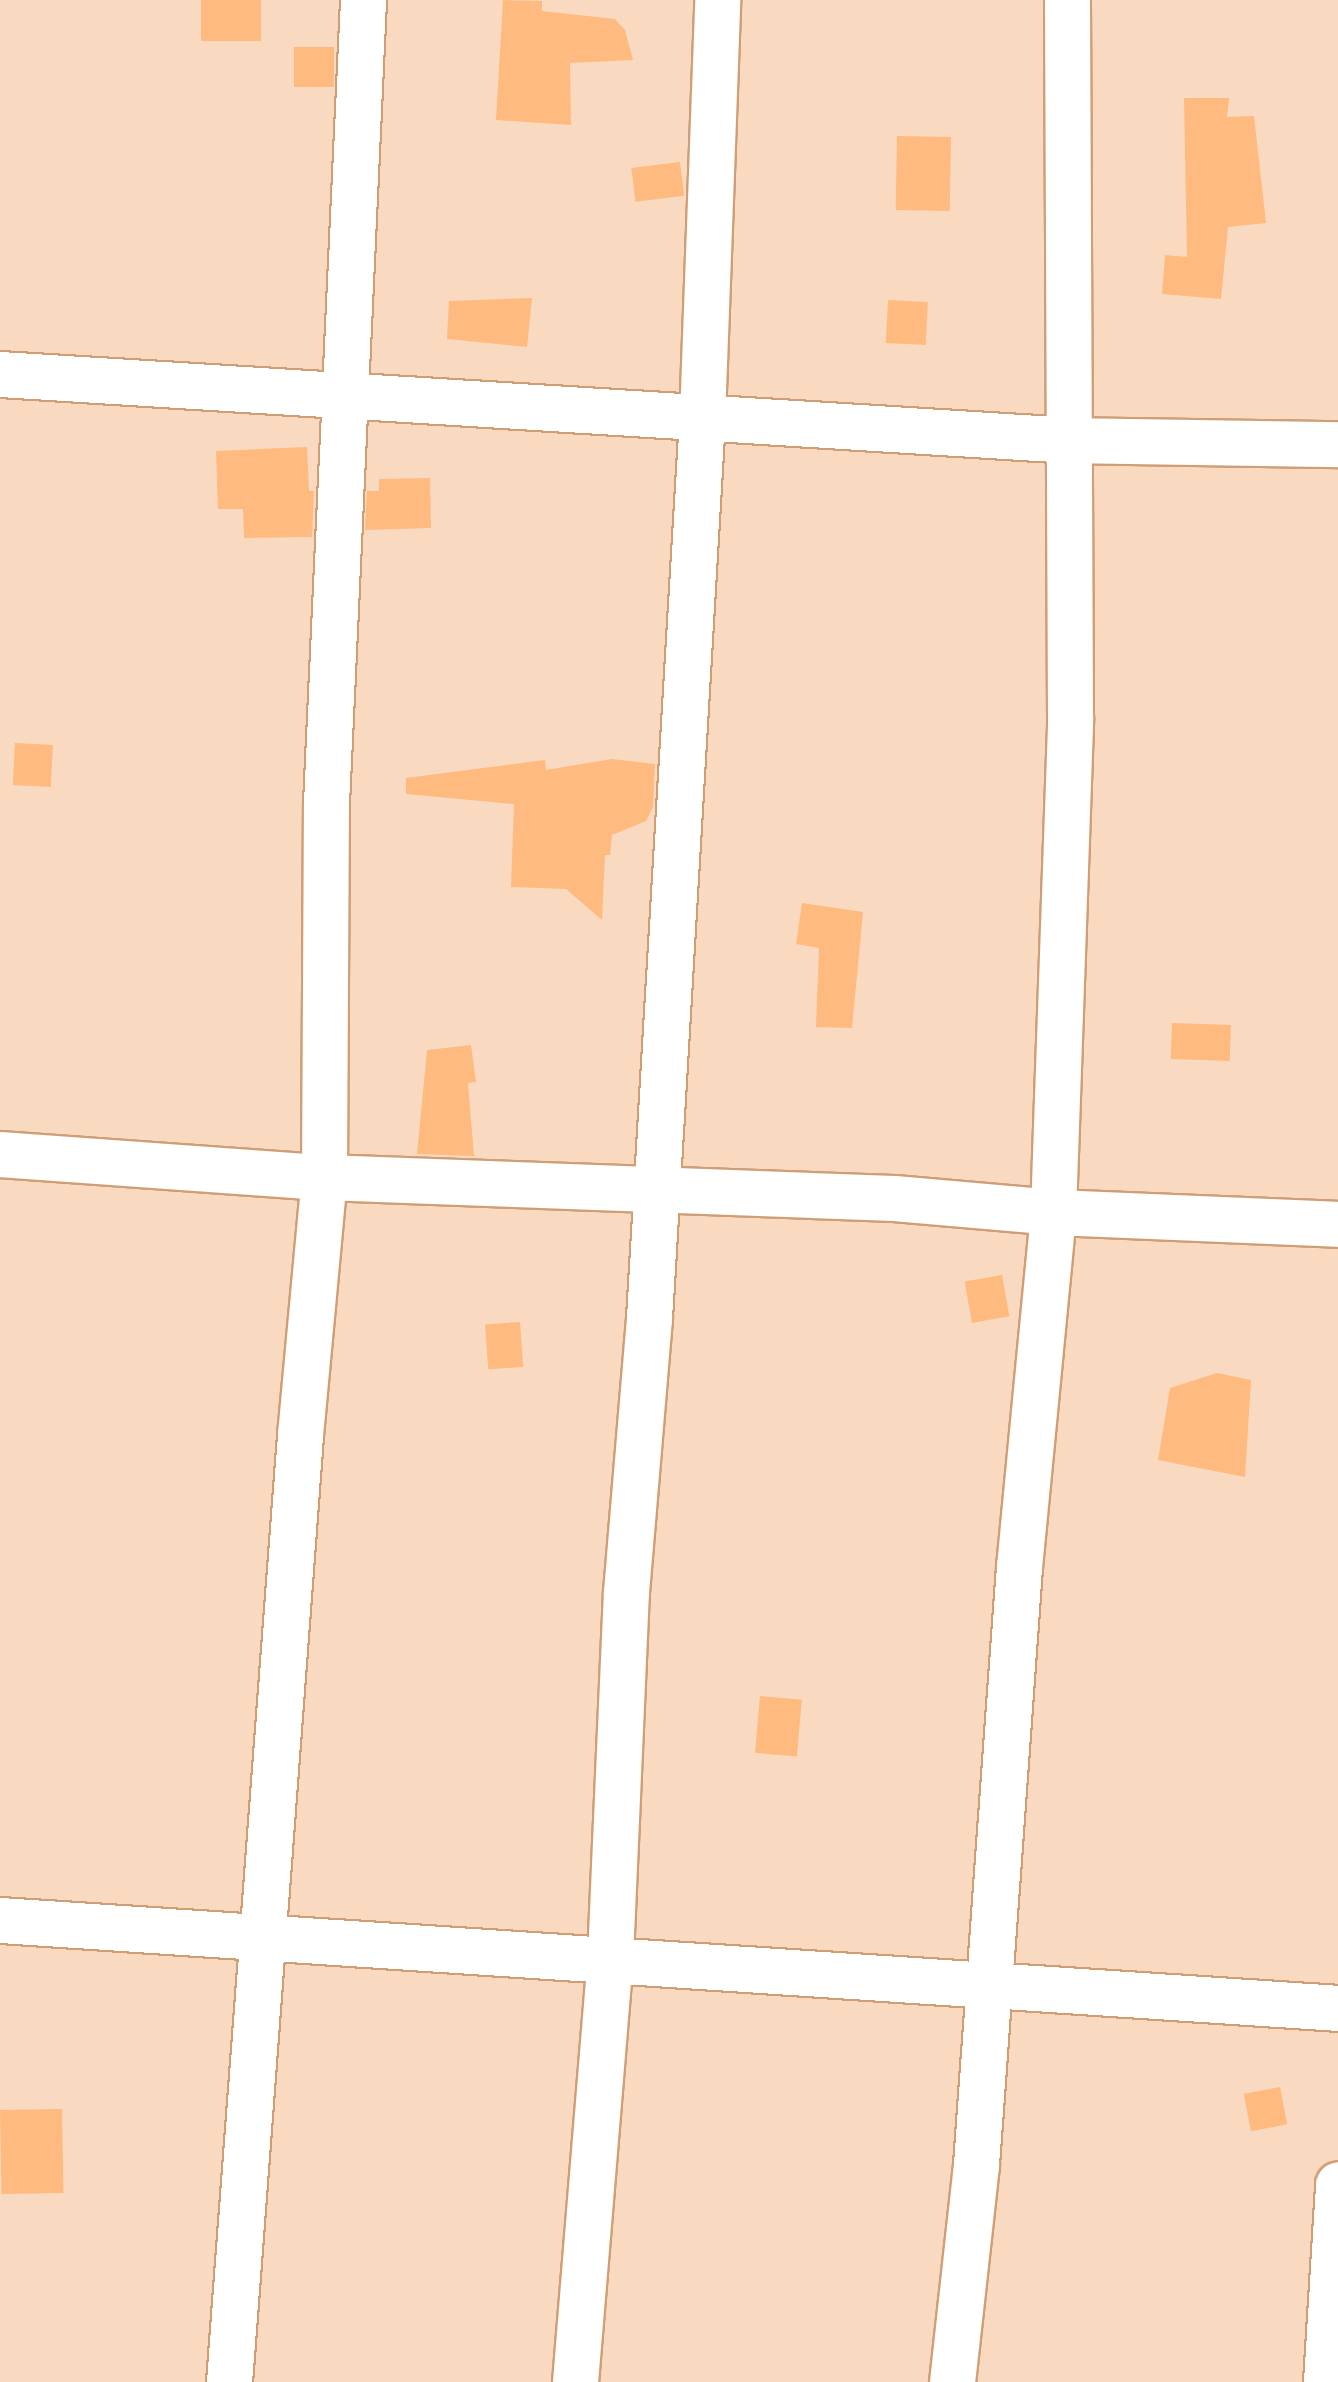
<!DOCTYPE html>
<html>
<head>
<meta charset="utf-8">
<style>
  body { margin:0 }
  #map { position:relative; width:1338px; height:2382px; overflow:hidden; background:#f9dac1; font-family:"IBM Plex Sans",sans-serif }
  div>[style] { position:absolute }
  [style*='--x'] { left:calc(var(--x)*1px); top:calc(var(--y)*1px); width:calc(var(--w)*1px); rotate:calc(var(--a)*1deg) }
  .building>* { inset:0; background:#ffba7f; transform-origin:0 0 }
  .roads { filter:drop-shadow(2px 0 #d09e75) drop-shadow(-2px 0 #d09e75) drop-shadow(0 2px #d09e75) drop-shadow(0 -2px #d09e75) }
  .minor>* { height:45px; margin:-22.5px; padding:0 22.5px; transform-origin:22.5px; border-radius:22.5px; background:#fff }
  span { translate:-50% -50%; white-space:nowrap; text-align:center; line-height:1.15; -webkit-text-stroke:10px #f9dac1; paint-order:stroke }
</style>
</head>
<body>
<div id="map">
  <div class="building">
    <div style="left:201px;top:0;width:60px;height:41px"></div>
    <div style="clip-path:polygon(503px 0,542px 1px,542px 11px,615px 19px,625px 30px,633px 60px,570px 63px,571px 125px,496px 120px)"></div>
    <div style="left:294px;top:47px;width:40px;height:40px"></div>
    <div style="clip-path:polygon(1184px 98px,1229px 98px,1227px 117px,1254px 116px,1266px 223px,1228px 227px,1221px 299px,1162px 294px,1165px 255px,1187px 257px)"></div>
    <div style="left:897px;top:136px;width:54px;height:74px;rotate:1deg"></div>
    <div style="left:680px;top:162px;width:34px;height:49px;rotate:83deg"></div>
    <div style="clip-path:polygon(532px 298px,527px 347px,447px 339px,449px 301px)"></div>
    <div style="left:888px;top:300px;width:40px;height:43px;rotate:3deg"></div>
    <div style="clip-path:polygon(307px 447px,309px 491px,314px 491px,312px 537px,244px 538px,243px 509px,218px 509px,216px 451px)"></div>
    <div style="clip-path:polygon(430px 478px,431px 528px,365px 530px,367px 491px,379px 491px,379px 479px)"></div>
    <div style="left:15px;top:743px;width:38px;height:42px;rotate:3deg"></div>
    <div style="clip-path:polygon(612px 759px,655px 764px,653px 807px,646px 821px,612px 835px,610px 855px,605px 855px,602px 920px,566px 889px,511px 887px,514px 804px,406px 794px,406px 778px,545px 760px,546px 770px)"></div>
    <div style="clip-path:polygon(802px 903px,863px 912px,852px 1028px,816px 1027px,819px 948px,796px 944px)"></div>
    <div style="left:1172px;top:1023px;width:59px;height:36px;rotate:2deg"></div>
    <div style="clip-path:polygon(471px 1045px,476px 1082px,468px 1083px,474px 1156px,417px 1154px,427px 1050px)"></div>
    <div style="left:1002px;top:1275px;width:42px;height:38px;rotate:80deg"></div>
    <div style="left:520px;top:1322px;width:45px;height:35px;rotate:86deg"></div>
    <div style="clip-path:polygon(1217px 1373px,1251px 1380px,1245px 1477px,1158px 1460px,1170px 1388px)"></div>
    <div style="left:760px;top:1696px;width:42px;height:57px;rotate:5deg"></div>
    <div style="left:1280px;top:2087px;width:38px;height:37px;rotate:79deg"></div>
    <div style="left:62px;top:2109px;width:84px;height:62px;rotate:89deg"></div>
  </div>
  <div class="roads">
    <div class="minor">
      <div style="--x:0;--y:374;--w:1071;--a:3.53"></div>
      <div style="--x:1069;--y:440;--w:269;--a:0.9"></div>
      <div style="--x:0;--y:1154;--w:325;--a:4.1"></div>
      <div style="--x:324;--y:1177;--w:570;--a:2.11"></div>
      <div style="--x:894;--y:1198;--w:160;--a:5"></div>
      <div style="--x:1053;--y:1212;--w:285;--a:2.4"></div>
      <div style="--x:0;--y:1920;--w:1341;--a:3.76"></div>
      <div style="--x:229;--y:2382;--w:950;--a:-85.71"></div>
      <div style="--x:300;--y:1435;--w:259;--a:-84.7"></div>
      <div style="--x:324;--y:1177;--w:374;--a:-89.7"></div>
      <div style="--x:326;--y:803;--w:804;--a:-87.36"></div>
      <div style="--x:575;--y:2382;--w:426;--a:-85.3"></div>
      <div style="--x:610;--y:1957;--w:365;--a:-87.5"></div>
      <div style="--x:626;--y:1592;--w:275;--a:-85.2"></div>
      <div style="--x:649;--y:1318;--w:902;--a:-86.63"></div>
      <div style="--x:702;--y:418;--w:418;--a:-87.9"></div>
      <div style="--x:952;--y:2382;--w:219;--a:-83.7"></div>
      <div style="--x:976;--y:2164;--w:599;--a:-85.88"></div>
      <div style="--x:1019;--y:1567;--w:357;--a:-84.5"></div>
      <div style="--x:1053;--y:1212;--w:495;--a:-88"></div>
      <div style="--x:1070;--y:717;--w:717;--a:-90.24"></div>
      <div style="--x:1326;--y:2382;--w:198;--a:-86.5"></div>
    </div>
  </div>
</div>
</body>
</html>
